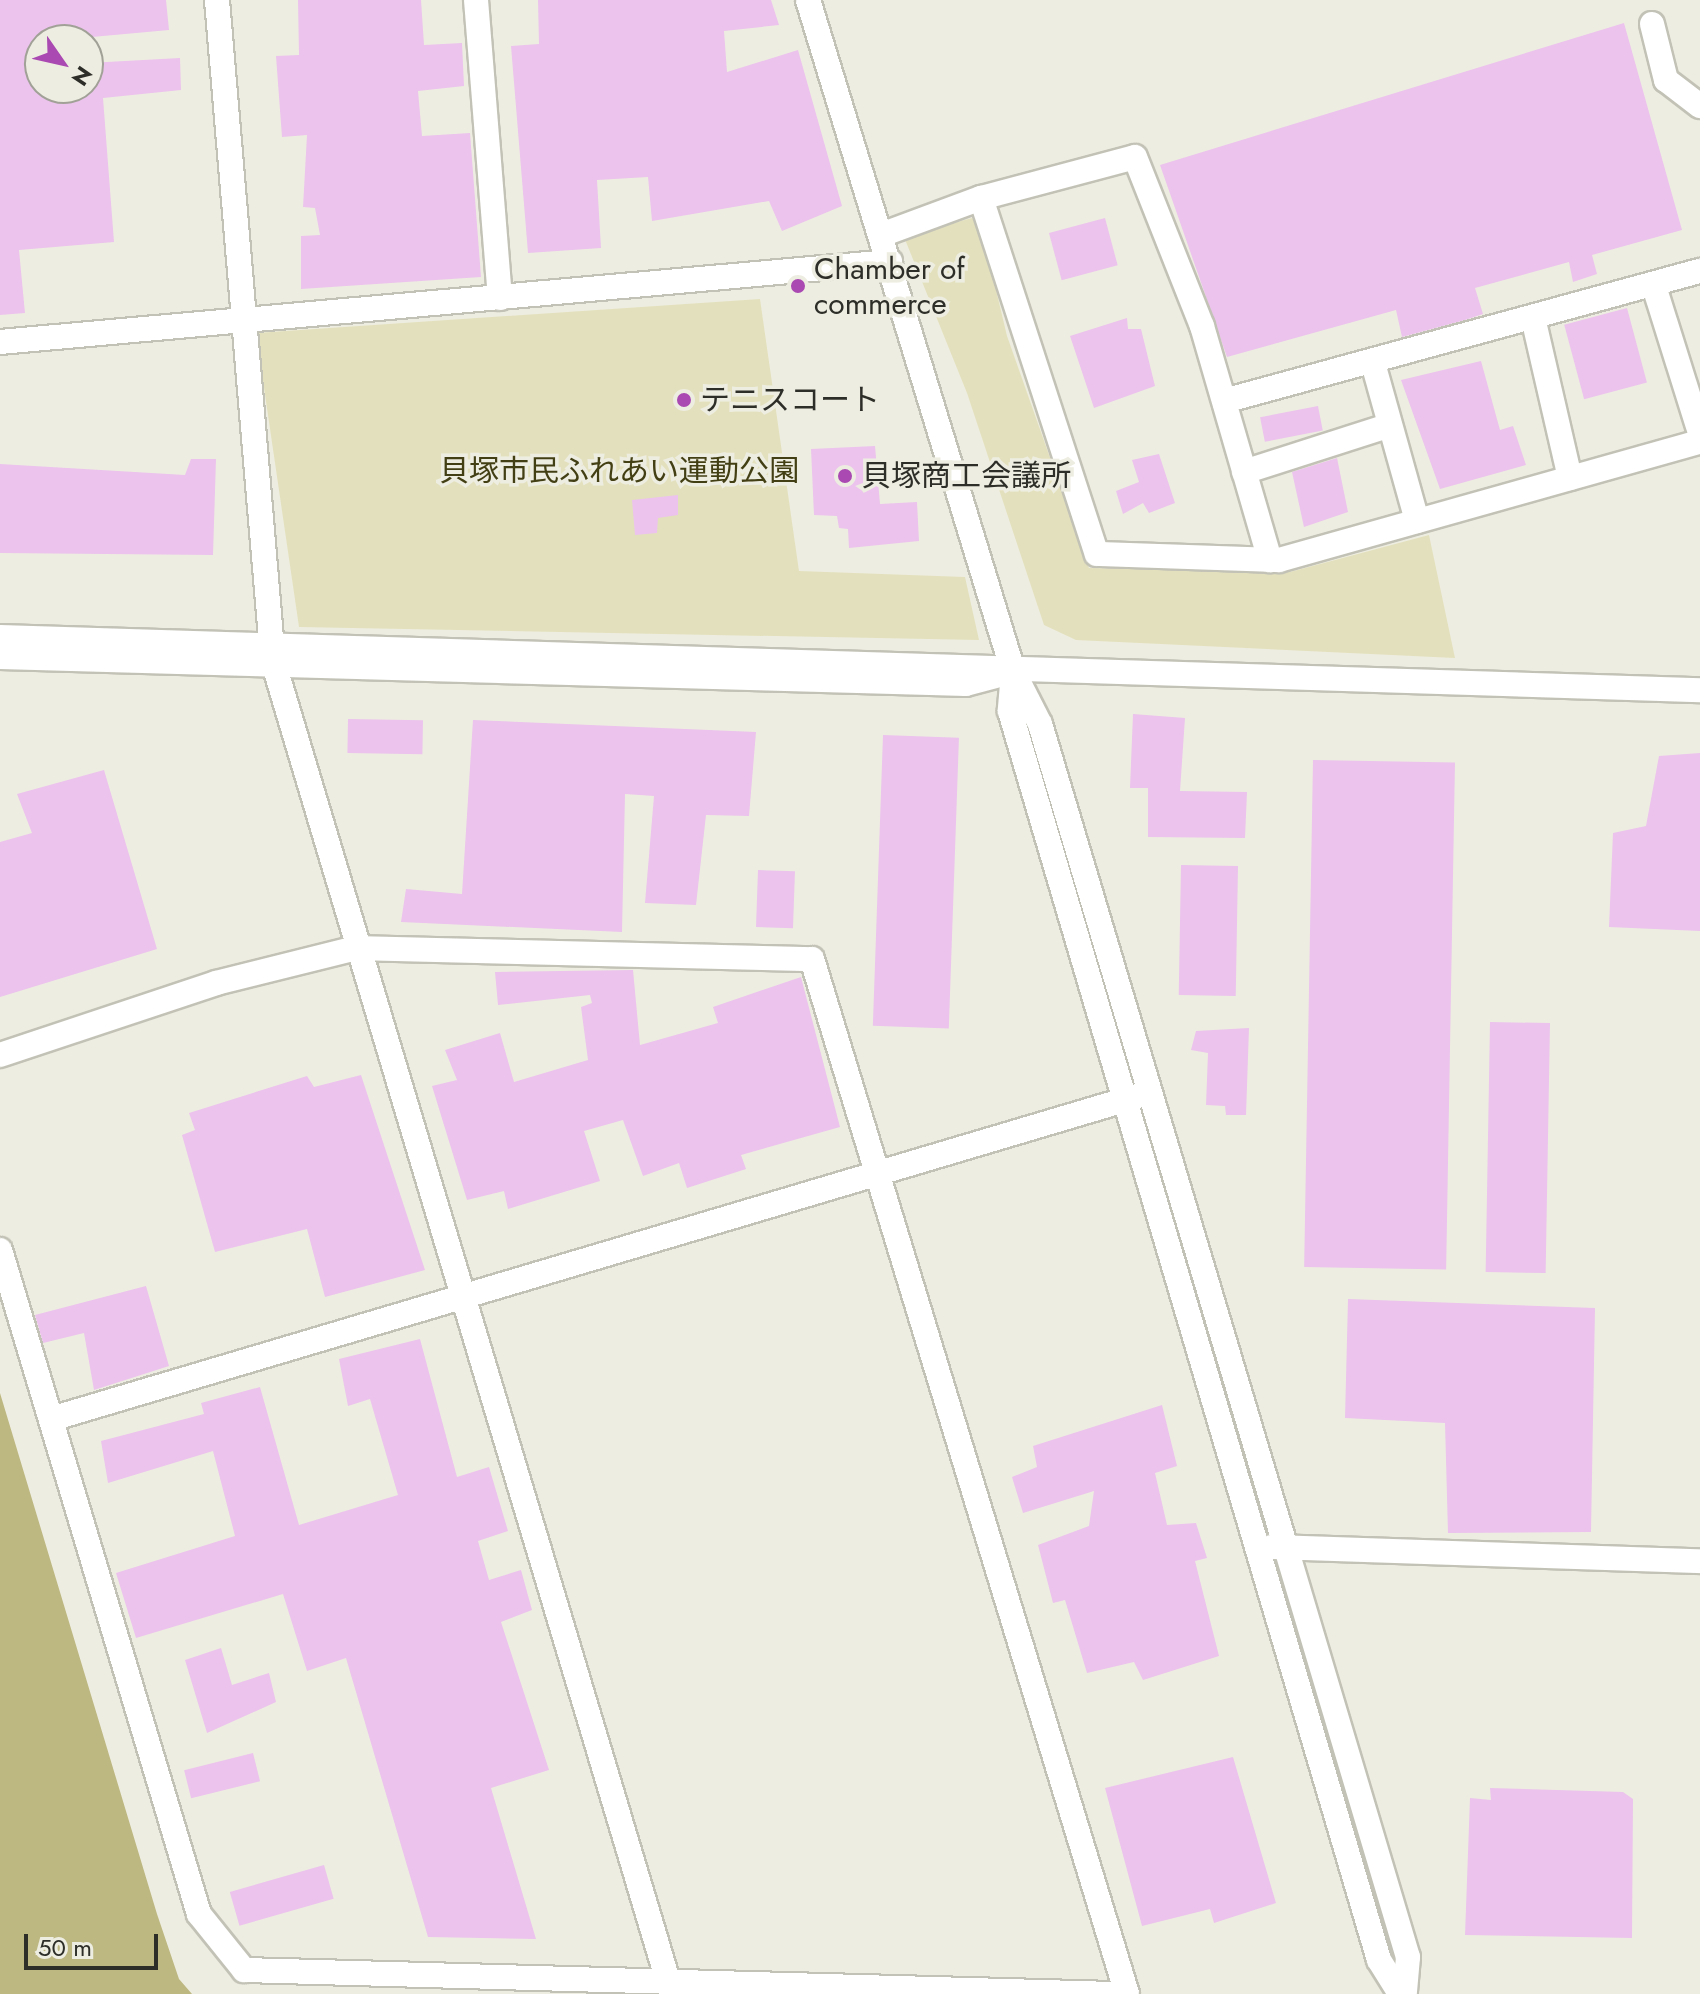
<!DOCTYPE html>
<html>
<head>
<meta charset="utf-8">
<style>
  body { margin:0 }
  #map { position:relative; width:1700px; height:1994px; overflow:hidden; background:#eeede1; font-family:Jost,"Noto Sans JP",sans-serif }
  div>[style] { position:absolute }
  [style*='--x'] { left:calc(var(--x)*1px); top:calc(var(--y)*1px); width:calc(var(--w)*1px); rotate:calc(var(--a)*1deg) }
  .green>* { inset:0; background:#e3e1bd }
  .water>* { inset:0; background:#bdb882 }
  .building>* { inset:0; background:#ebc3ed; transform-origin:0 0 }
  .roads { filter:drop-shadow(2px 0 #c3c2b6) drop-shadow(-2px 0 #c3c2b6) drop-shadow(0 2px #c3c2b6) drop-shadow(0 -2px #c3c2b6) }
  .minor>* { height:24px; margin:-12px; padding:0 12px; transform-origin:12px; border-radius:12px; background:#fff }
  .dots>* { width:22px; height:22px; translate:-50% -50%; box-sizing:border-box; border:4px solid #eeede1; border-radius:50% }
  span { translate:-50% -50%; white-space:nowrap; text-align:center; line-height:1.15; -webkit-text-stroke:7px #eeede1; paint-order:stroke }
  .poi-label { font-size:30px; color:#2e2e29 }
  .left { translate:0 -50%; text-align:left }
  .park-label { font-size:30px; color:#433f14 }
  .north { position:absolute; left:24px; top:24px; width:80px; height:80px; box-sizing:border-box; background:#eeede1; border:2px solid #a1a197; border-radius:50%; rotate:124deg; font-size:22px; font-weight:700; line-height:32px; text-align:center; color:#2e2e29 }
  .north::after { content:''; display:block; margin:auto; width:28px; height:36px; background:#a949b1; clip-path:polygon(50% 0,100% 100%,50% 72%,0 100%) }
  .scale { position:absolute; left:24px; top:1934px; width:134px; height:36px; box-sizing:border-box; border:4px solid #2e2e29; border-top:0; padding-left:10px; font-size:24px; line-height:28px; white-space:nowrap; color:#2e2e29; -webkit-text-stroke:6px #eeede1; paint-order:stroke }
</style>
</head>
<body>
<div id="map">
  <div class="green">
    <div style="clip-path:polygon(972px 218px,982px 231px,1007px 336px,1089px 568px,1290px 572px,1429px 535px,1455px 658px,1076px 640px,1044px 625px,967px 393px,904px 237px)"></div>
    <div style="clip-path:polygon(760px 299px,799px 571px,965px 577px,979px 640px,299px 627px,256px 333px)"></div>
  </div>
  <div class="water">
    <div style="clip-path:polygon(0 1393px,157px 1914px,179px 1979px,192px 1994px,0 1994px)"></div>
  </div>
  <div class="building">
    <div style="clip-path:polygon(0 0,166px 0,169px 30px,37px 42px,40px 88px,88px 88px,88px 63px,180px 58px,181px 90px,103px 98px,114px 242px,19px 250px,25px 313px,0 315px)"></div>
    <div style="clip-path:polygon(298px 0,421px 0,424px 45px,462px 43px,464px 86px,418px 91px,422px 136px,470px 133px,481px 277px,301px 289px,301px 236px,320px 235px,315px 208px,303px 207px,307px 135px,282px 137px,276px 56px,299px 55px)"></div>
    <div style="clip-path:polygon(538px 0,771px 0,779px 25px,724px 31px,727px 72px,798px 50px,842px 206px,782px 231px,769px 201px,652px 221px,648px 177px,597px 180px,601px 248px,528px 253px,511px 46px,539px 44px)"></div>
    <div style="clip-path:polygon(1624px 23px,1682px 230px,1592px 255px,1597px 274px,1573px 282px,1569px 262px,1475px 288px,1483px 314px,1465px 320px,1402px 337px,1396px 310px,1227px 357px,1160px 165px)"></div>
    <div style="left:1105px;top:218px;width:49px;height:58px;rotate:75deg"></div>
    <div style="left:1627px;top:308px;width:77px;height:65px;rotate:75deg"></div>
    <div style="clip-path:polygon(1127px 318px,1128px 329px,1141px 329px,1155px 386px,1094px 408px,1070px 336px)"></div>
    <div style="clip-path:polygon(1481px 361px,1500px 430px,1513px 426px,1526px 465px,1440px 489px,1401px 380px)"></div>
    <div style="left:1318px;top:406px;width:25px;height:59px;rotate:79deg"></div>
    <div style="clip-path:polygon(875px 446px,880px 504px,917px 502px,919px 541px,849px 548px,848px 529px,839px 528px,837px 516px,814px 515px,811px 449px)"></div>
    <div style="clip-path:polygon(1159px 454px,1175px 503px,1149px 513px,1143px 503px,1123px 514px,1116px 491px,1139px 482px,1132px 460px)"></div>
    <div style="clip-path:polygon(1337px 458px,1348px 512px,1304px 527px,1292px 472px)"></div>
    <div style="clip-path:polygon(191px 459px,216px 459px,213px 555px,0 553px,0 464px,185px 475px)"></div>
    <div style="clip-path:polygon(678px 495px,678px 515px,658px 518px,657px 533px,635px 535px,632px 500px)"></div>
    <div style="clip-path:polygon(1133px 714px,1185px 718px,1180px 791px,1247px 792px,1245px 838px,1148px 837px,1148px 788px,1130px 788px)"></div>
    <div style="left:348px;top:719px;width:75px;height:34px;rotate:1deg"></div>
    <div style="clip-path:polygon(473px 720px,756px 732px,749px 816px,706px 815px,696px 905px,645px 903px,654px 796px,625px 794px,622px 932px,401px 922px,406px 889px,462px 894px)"></div>
    <div style="left:883px;top:735px;width:76px;height:291px;rotate:2deg"></div>
    <div style="clip-path:polygon(1700px 753px,1700px 931px,1609px 927px,1613px 833px,1646px 826px,1659px 756px)"></div>
    <div style="left:1313px;top:760px;width:142px;height:507px;rotate:1deg"></div>
    <div style="clip-path:polygon(104px 770px,157px 949px,0 997px,0 842px,32px 833px,17px 794px)"></div>
    <div style="left:1238px;top:866px;width:130px;height:57px;rotate:91deg"></div>
    <div style="left:758px;top:870px;width:37px;height:57px;rotate:2deg"></div>
    <div style="clip-path:polygon(633px 970px,640px 1045px,718px 1023px,713px 1007px,801px 977px,840px 1127px,741px 1155px,746px 1169px,687px 1188px,679px 1163px,643px 1176px,623px 1120px,584px 1131px,600px 1181px,508px 1209px,504px 1191px,467px 1200px,432px 1086px,457px 1080px,445px 1050px,500px 1033px,514px 1082px,588px 1060px,581px 1007px,592px 1003px,590px 995px,498px 1005px,495px 972px)"></div>
    <div style="left:1490px;top:1022px;width:60px;height:250px;rotate:1deg"></div>
    <div style="clip-path:polygon(1249px 1028px,1246px 1115px,1226px 1115px,1225px 1106px,1206px 1105px,1208px 1053px,1191px 1050px,1196px 1031px)"></div>
    <div style="clip-path:polygon(361px 1075px,425px 1270px,325px 1297px,307px 1229px,215px 1252px,182px 1135px,195px 1130px,189px 1113px,307px 1076px,314px 1087px)"></div>
    <div style="clip-path:polygon(146px 1286px,169px 1366px,94px 1390px,84px 1333px,43px 1343px,35px 1315px)"></div>
    <div style="clip-path:polygon(1348px 1299px,1595px 1308px,1591px 1532px,1448px 1533px,1445px 1423px,1345px 1418px)"></div>
    <div style="clip-path:polygon(420px 1339px,457px 1477px,489px 1467px,508px 1531px,478px 1541px,489px 1580px,521px 1570px,532px 1610px,501px 1622px,549px 1770px,491px 1788px,536px 1939px,428px 1937px,346px 1658px,307px 1671px,283px 1594px,136px 1638px,116px 1573px,235px 1536px,213px 1451px,108px 1483px,101px 1441px,204px 1414px,201px 1403px,260px 1387px,299px 1525px,398px 1495px,370px 1399px,348px 1406px,339px 1359px)"></div>
    <div style="clip-path:polygon(1162px 1405px,1177px 1466px,1155px 1473px,1167px 1525px,1196px 1523px,1207px 1558px,1195px 1561px,1219px 1656px,1143px 1680px,1134px 1662px,1087px 1673px,1065px 1600px,1053px 1603px,1038px 1545px,1089px 1526px,1094px 1491px,1023px 1513px,1012px 1477px,1037px 1467px,1033px 1446px)"></div>
    <div style="clip-path:polygon(221px 1648px,232px 1685px,269px 1673px,276px 1702px,207px 1733px,185px 1660px)"></div>
    <div style="left:253px;top:1753px;width:29px;height:71px;rotate:76deg"></div>
    <div style="clip-path:polygon(1233px 1757px,1276px 1903px,1214px 1923px,1210px 1909px,1142px 1926px,1105px 1788px)"></div>
    <div style="clip-path:polygon(1490px 1788px,1623px 1792px,1633px 1799px,1632px 1938px,1465px 1935px,1470px 1798px,1491px 1800px)"></div>
    <div style="left:324px;top:1865px;width:35px;height:98px;rotate:74deg"></div>
  </div>
  <div class="roads">
    <div class="minor">
      <div style="--x:217;--y:0;--w:663;--a:85.16"></div>
      <div style="--x:273;--y:661;--w:1391;--a:73.34"></div>
      <div style="--x:476;--y:0;--w:299;--a:85.4"></div>
      <div style="--x:808;--y:0;--w:702;--a:73.01"></div>
      <div style="--x:1013;--y:671;--w:59;--a:63"></div>
      <div style="--x:1040;--y:724;--w:860;--a:73.38"></div>
      <div style="--x:1286;--y:1548;--w:427;--a:73.4"></div>
      <div style="--x:1408;--y:1957;--w:37;--a:95"></div>
      <div style="--x:1652;--y:24;--w:58;--a:76"></div>
      <div style="--x:1666;--y:80;--w:43;--a:37.4"></div>
      <div style="--x:981;--y:198;--w:159;--a:-14.9"></div>
      <div style="--x:1135;--y:157;--w:182;--a:68.4"></div>
      <div style="--x:1202;--y:326;--w:244;--a:73.8"></div>
      <div style="--x:881;--y:235;--w:107;--a:-20.3"></div>
      <div style="--x:981;--y:198;--w:374;--a:72"></div>
      <div style="--x:1097;--y:554;--w:182;--a:1.9"></div>
      <div style="--x:1279;--y:560;--w:437;--a:-15.7"></div>
      <div style="--x:1654;--y:286;--w:154;--a:72.6"></div>
      <div style="--x:1534;--y:322;--w:160;--a:77"></div>
      <div style="--x:0;--y:342;--w:894;--a:-5.14"></div>
      <div style="--x:1373;--y:363;--w:164;--a:74.4"></div>
      <div style="--x:1224;--y:401;--w:493;--a:-15.3"></div>
      <div style="--x:1244;--y:472;--w:153;--a:-17.8"></div>
      <div style="--x:0;--y:637;--w:1701;--a:1.79"></div>
      <div style="--x:0;--y:657;--w:966;--a:1.6"></div>
      <div style="--x:966;--y:684;--w:38;--a:-15"></div>
      <div style="--x:1013;--y:673;--w:38;--a:95"></div>
      <div style="--x:1010;--y:711;--w:1302;--a:73.54"></div>
      <div style="--x:1379;--y:1960;--w:40;--a:58"></div>
      <div style="--x:0;--y:1055;--w:228;--a:-18.4"></div>
      <div style="--x:216;--y:983;--w:144;--a:-14"></div>
      <div style="--x:356;--y:948;--w:456;--a:1.4"></div>
      <div style="--x:812;--y:959;--w:1082;--a:73.07"></div>
      <div style="--x:0;--y:1250;--w:693;--a:73.32"></div>
      <div style="--x:199;--y:1914;--w:72;--a:51.2"></div>
      <div style="--x:244;--y:1970;--w:872;--a:1.58"></div>
      <div style="--x:51;--y:1419;--w:1134;--a:-16.55"></div>
      <div style="--x:1271;--y:1547;--w:429;--a:1.9"></div>
    </div>
  </div>
  <div class="dots">
    <div style="left:798px;top:286px;background:#a949b1"></div>
    <div style="left:684px;top:400px;background:#a949b1"></div>
    <div style="left:845px;top:476px;background:#a949b1"></div>
  </div>
  <div class="poi-label">
    <span class="left" style="left:814px;top:286px">Chamber of<br>commerce</span>
    <span class="left" style="left:700px;top:400px">テニスコート</span>
    <span class="left" style="left:861px;top:476px">貝塚商工会議所</span>
  </div>
  <div class="park-label">
    <span style="left:619px;top:471px">貝塚市民ふれあい運動公園</span>
  </div>
  <div class="north">N</div>
  <div class="scale">50 m</div>
</div>
</body>
</html>
